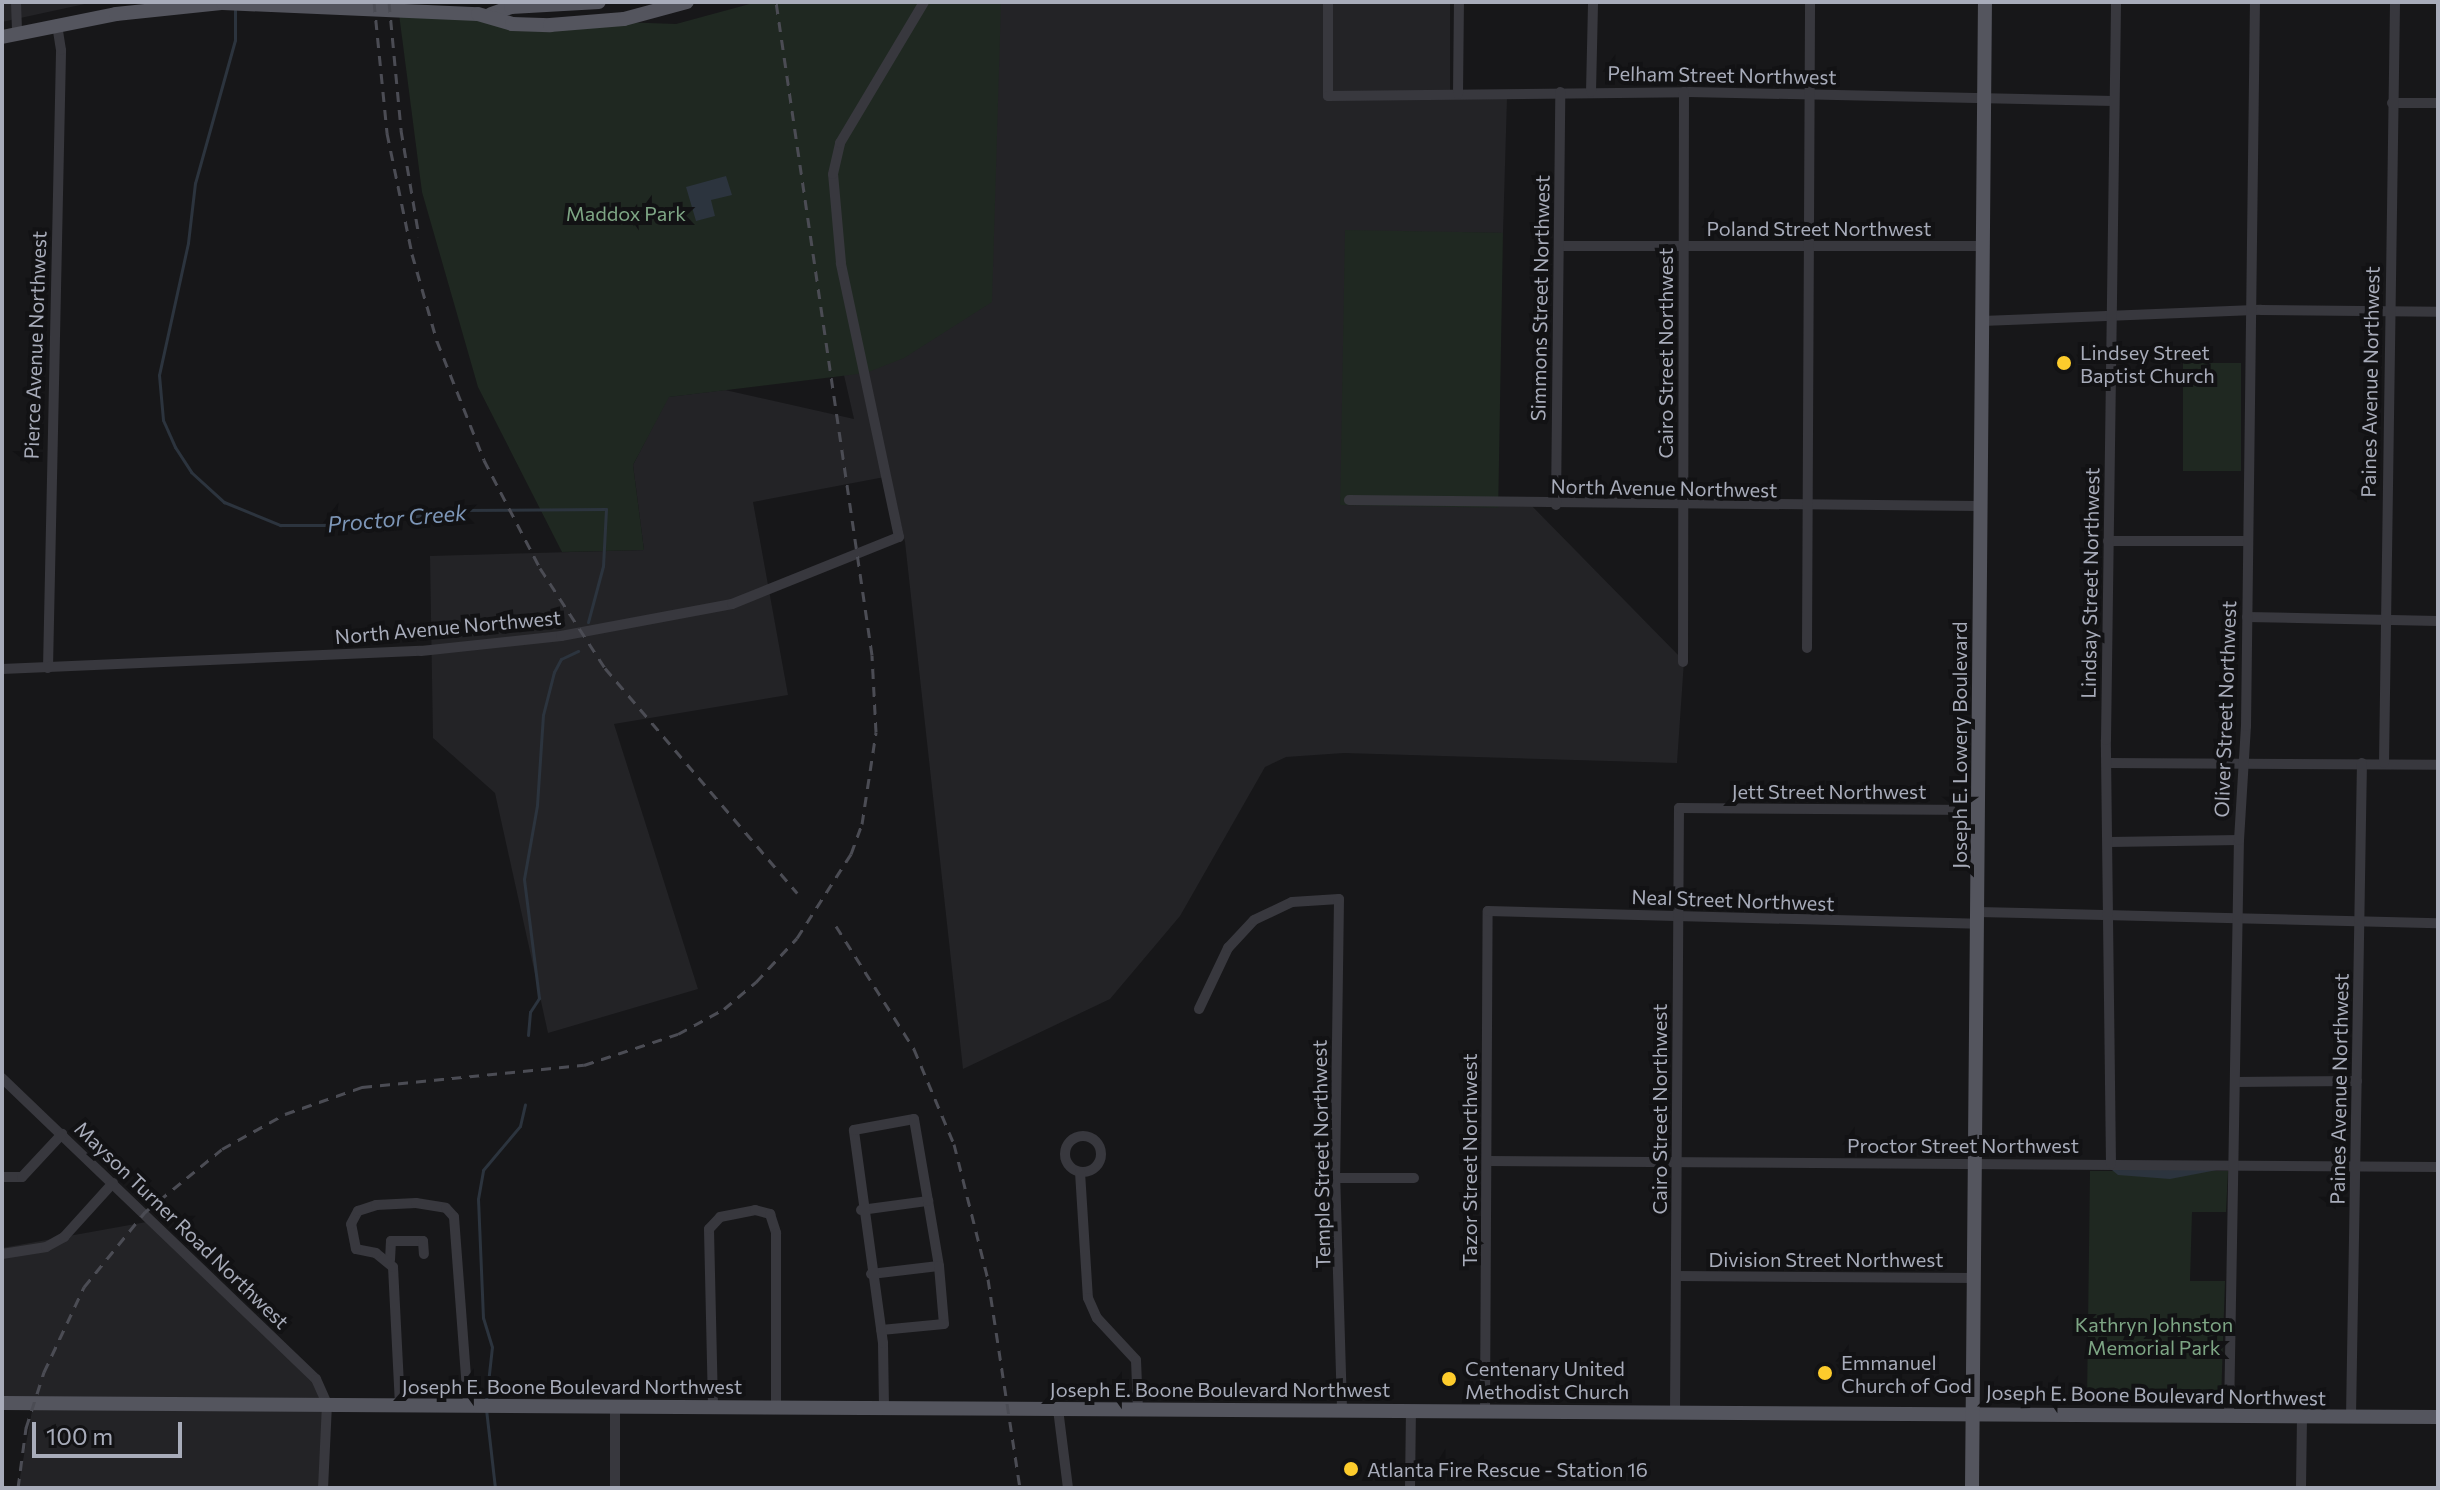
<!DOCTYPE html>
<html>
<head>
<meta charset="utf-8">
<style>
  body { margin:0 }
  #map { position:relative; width:2440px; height:1490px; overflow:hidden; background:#171719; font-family:Commissioner,sans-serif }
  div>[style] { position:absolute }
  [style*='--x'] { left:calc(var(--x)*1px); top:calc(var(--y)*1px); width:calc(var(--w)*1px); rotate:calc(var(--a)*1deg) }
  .built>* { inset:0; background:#232326 }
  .green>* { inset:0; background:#1f2821; transform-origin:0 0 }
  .water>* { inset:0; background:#2c343e }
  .stream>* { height:3px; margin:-1.5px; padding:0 1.5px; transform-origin:1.5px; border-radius:1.5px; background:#2c343e }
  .minor>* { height:10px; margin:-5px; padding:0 5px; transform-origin:5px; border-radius:5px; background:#38383e }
  .minor>.ring { margin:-5px; padding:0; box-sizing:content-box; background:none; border:10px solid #38383e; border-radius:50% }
  .major>* { height:14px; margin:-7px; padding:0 7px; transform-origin:7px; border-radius:7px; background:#54555e }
  .rail>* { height:3px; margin-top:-1.5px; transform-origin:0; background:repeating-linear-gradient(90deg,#4b4c54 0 10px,transparent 0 18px) }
  .dots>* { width:22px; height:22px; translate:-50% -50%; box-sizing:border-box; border:4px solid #121214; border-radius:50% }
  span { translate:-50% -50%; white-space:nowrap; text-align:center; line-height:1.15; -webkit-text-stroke:8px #121214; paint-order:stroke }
  .street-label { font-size:20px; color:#a8acba }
  .park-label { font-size:20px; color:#7ea685 }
  .poi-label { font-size:20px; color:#a8acba }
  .left { translate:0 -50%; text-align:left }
  .water-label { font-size:22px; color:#7d96b7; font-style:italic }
  .frame { position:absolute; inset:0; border:4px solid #a8acba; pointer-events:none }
  .scale { position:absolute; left:32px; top:1422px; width:150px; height:36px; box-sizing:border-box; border:4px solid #a8acba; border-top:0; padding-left:10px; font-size:24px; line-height:28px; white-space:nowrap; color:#a8acba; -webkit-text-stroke:6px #121214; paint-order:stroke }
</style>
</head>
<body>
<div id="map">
  <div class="built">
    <div style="clip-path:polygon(2px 2px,94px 2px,2px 22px)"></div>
    <div style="clip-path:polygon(968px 2px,1450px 2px,1450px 98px,1507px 98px,1503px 233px,1345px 231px,1346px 505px,1530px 504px,1684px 661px,1677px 763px,1344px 753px,1286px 757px,1265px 767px,1180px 916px,1110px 999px,963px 1069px,905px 542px,890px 476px,753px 502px,788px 695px,614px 724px,698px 989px,548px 1033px,495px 793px,433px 738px,430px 556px,644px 550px,633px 465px,668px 397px,725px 390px,854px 419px,841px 362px)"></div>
    <div style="clip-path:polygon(152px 1221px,326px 1393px,323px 1488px,18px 1488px,34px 1400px,2px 1400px,2px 1248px)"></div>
  </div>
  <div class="green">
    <div style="clip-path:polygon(757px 2px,1001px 2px,992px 302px,904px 358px,866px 373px,669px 397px,633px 465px,644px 550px,562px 552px,478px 387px,422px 192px,399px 14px,676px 24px)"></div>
    <div style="left:1345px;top:230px;width:158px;height:275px;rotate:1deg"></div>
    <div style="left:2183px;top:363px;width:58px;height:108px"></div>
    <div style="clip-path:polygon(2090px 1171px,2228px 1171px,2226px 1212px,2192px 1212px,2190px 1281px,2225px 1281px,2221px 1401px,2087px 1402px)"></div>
  </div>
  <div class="water">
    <div style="clip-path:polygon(726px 176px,732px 195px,711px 200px,715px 216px,696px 221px,686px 187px)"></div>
    <div style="clip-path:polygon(2112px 1170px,2217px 1170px,2170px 1179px,2118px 1175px)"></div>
  </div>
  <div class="stream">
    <div style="--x:235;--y:10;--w:30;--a:90"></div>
    <div style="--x:235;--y:40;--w:148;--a:105.6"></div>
    <div style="--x:195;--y:183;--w:60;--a:96.7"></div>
    <div style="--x:188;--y:243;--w:135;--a:102.4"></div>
    <div style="--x:159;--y:375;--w:45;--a:84.9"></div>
    <div style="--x:163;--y:420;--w:30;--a:66"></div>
    <div style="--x:175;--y:447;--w:30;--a:57"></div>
    <div style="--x:191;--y:472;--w:45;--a:42.3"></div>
    <div style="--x:224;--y:502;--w:61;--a:22.3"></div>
    <div style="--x:280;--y:525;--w:75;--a:0"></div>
    <div style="--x:355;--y:525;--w:104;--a:-8.3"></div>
    <div style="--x:458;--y:510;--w:148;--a:-0.4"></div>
    <div style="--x:606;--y:509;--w:57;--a:93"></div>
    <div style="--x:603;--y:566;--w:58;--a:105"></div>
    <div style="--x:528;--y:1035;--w:23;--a:-85"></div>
    <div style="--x:530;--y:1012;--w:17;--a:-57"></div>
    <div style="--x:539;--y:998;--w:120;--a:-97.2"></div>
    <div style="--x:524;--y:879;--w:75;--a:-80"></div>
    <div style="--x:537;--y:805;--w:90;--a:-86.2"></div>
    <div style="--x:543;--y:715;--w:44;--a:-75.7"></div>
    <div style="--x:554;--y:672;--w:15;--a:-62"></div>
    <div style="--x:561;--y:659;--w:19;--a:-25"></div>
    <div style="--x:486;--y:1401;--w:54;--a:-83.7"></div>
    <div style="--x:492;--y:1347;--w:30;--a:-107"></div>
    <div style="--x:483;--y:1318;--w:119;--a:-92.4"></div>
    <div style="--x:478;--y:1199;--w:29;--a:-80"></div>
    <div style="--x:483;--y:1170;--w:57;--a:-49.9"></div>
    <div style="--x:520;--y:1126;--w:22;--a:-77"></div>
    <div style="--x:486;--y:1409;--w:80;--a:83.5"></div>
  </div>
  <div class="minor">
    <div style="--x:16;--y:2;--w:32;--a:88"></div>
    <div style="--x:1328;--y:2;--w:94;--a:90"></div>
    <div style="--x:1328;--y:96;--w:361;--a:-0.6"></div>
    <div style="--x:1689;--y:92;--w:425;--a:1.2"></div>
    <div style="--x:1591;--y:92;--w:90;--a:-88.7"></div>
    <div style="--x:1458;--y:94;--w:92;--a:-89.4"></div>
    <div style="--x:2392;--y:103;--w:46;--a:0"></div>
    <div style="--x:1559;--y:246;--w:425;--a:0"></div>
    <div style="--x:1982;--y:321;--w:279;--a:-2.3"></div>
    <div style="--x:2261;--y:310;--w:177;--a:0.6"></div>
    <div style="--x:1349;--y:500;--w:630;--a:0.55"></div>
    <div style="--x:1556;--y:505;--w:413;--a:-89.4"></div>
    <div style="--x:2108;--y:541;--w:140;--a:0"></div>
    <div style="--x:2247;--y:617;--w:191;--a:1.2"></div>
    <div style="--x:1807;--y:648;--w:646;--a:-89.73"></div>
    <div style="--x:1683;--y:662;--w:570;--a:-89.9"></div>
    <div style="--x:48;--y:668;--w:618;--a:-88.79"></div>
    <div style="--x:61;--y:50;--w:26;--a:-99"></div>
    <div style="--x:2;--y:669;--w:419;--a:-2.5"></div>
    <div style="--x:421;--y:651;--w:141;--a:-6.1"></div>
    <div style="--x:561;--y:636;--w:174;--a:-10.6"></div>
    <div style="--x:732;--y:604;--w:180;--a:-21.9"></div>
    <div style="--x:899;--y:537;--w:280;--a:-102"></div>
    <div style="--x:841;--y:263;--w:89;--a:-95.1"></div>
    <div style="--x:833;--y:174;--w:32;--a:-77"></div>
    <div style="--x:840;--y:143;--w:164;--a:-59.2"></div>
    <div style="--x:2108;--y:763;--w:330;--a:0.3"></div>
    <div style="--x:2384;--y:763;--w:761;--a:-89.17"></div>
    <div style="--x:2110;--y:842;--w:129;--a:-0.9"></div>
    <div style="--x:1978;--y:912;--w:460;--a:1.4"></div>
    <div style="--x:1199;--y:1009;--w:68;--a:-64.6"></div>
    <div style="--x:1228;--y:948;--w:38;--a:-47"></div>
    <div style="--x:1254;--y:920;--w:42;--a:-25.3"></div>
    <div style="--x:1292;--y:902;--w:47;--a:-3.7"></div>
    <div style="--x:1339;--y:899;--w:273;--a:90.8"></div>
    <div style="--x:1335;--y:1172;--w:238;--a:88.3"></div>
    <div style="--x:2;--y:1078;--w:435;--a:43.8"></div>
    <div style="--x:316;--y:1379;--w:27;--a:66"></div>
    <div style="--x:327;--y:1404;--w:84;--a:92.7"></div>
    <div style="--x:2236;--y:1082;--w:121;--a:-0.5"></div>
    <div class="ring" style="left:1065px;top:1136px;width:26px;height:26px"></div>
    <div style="--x:1487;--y:1161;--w:951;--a:0.36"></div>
    <div style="--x:2111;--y:1164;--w:424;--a:-90.7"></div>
    <div style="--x:2106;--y:740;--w:738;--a:-89.22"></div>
    <div style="--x:1080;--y:1172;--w:126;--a:86.4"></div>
    <div style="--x:1088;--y:1298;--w:22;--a:66"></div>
    <div style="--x:1097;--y:1318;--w:57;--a:47.1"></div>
    <div style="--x:1136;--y:1360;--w:49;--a:87.7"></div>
    <div style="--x:2;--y:1177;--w:20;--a:0"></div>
    <div style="--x:22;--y:1177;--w:59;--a:-47.1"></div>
    <div style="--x:1336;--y:1178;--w:78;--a:0"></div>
    <div style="--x:861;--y:1210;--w:68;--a:-7.7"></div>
    <div style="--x:928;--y:1201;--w:66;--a:80.4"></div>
    <div style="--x:2;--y:1254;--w:45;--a:-9"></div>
    <div style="--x:46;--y:1247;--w:21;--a:-29"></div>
    <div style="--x:64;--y:1237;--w:73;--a:-47.8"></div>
    <div style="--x:390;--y:1260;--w:19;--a:-87"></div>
    <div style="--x:391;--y:1241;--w:32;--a:0"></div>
    <div style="--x:423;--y:1241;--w:13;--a:86"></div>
    <div style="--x:871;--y:1274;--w:68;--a:-6.7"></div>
    <div style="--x:939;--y:1266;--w:58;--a:85.1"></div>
    <div style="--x:944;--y:1324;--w:63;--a:174.6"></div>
    <div style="--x:1676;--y:1276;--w:299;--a:0.4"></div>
    <div style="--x:400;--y:1405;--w:138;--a:-92.9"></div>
    <div style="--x:393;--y:1267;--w:22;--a:-141"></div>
    <div style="--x:376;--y:1253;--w:20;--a:-169"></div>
    <div style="--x:356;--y:1249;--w:25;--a:-101"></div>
    <div style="--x:351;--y:1224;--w:15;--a:-62"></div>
    <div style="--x:358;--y:1211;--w:19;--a:-18"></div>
    <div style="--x:376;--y:1205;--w:40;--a:-2.9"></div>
    <div style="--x:416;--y:1203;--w:30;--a:9"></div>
    <div style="--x:446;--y:1208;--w:12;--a:48"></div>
    <div style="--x:454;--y:1217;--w:189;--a:85.7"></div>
    <div style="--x:713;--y:1406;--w:177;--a:-91.3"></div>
    <div style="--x:709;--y:1229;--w:16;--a:-47"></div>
    <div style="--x:720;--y:1217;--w:36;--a:-11"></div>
    <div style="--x:755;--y:1210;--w:16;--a:15"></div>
    <div style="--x:770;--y:1214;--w:20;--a:72"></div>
    <div style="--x:776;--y:1233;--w:173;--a:90"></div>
    <div style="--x:884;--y:1407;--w:64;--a:-90.9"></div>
    <div style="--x:883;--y:1343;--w:215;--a:-97.8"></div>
    <div style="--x:854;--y:1130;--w:61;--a:-10.4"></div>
    <div style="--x:914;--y:1119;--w:83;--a:80.3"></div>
    <div style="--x:1058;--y:1409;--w:80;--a:82.8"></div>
    <div style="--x:1485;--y:1410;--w:499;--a:-89.7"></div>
    <div style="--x:1488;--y:911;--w:490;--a:1.5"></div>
    <div style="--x:1675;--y:1411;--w:603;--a:-89.62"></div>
    <div style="--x:1679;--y:808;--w:300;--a:0.4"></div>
    <div style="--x:2229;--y:1416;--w:576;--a:-89.01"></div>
    <div style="--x:2239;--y:840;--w:114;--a:-86.5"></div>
    <div style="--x:2246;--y:726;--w:724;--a:-89.29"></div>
    <div style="--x:2351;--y:1417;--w:654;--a:-89.04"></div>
    <div style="--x:615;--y:1488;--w:82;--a:-90"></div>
    <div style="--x:1410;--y:1488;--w:78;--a:-89.3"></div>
    <div style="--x:2301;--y:1488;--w:72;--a:-89.2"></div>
  </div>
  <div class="major">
    <div style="--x:491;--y:14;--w:21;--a:-19"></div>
    <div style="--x:511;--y:7;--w:88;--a:-3.3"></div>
    <div style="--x:2;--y:37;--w:116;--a:-11.4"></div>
    <div style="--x:116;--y:14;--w:108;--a:-5.9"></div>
    <div style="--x:223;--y:3;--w:255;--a:2.5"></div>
    <div style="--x:478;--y:14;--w:35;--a:16"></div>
    <div style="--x:512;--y:24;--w:38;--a:2"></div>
    <div style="--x:550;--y:25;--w:74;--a:-4.6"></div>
    <div style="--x:624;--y:19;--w:65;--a:-15.1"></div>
    <div style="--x:2;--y:1403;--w:2436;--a:0.33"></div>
    <div style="--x:1972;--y:1488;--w:1486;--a:-89.5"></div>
  </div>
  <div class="rail">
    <div style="--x:374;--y:2;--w:132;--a:84.3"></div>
    <div style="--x:387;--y:133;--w:124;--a:78.3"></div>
    <div style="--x:412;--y:254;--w:91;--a:74"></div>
    <div style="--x:437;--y:341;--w:128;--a:68.4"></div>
    <div style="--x:484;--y:460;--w:122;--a:62.6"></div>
    <div style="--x:540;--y:568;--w:119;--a:57"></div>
    <div style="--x:605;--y:668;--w:296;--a:49.5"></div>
    <div style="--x:389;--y:2;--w:129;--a:84.6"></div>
    <div style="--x:401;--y:130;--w:108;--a:80.4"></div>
    <div style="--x:836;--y:926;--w:146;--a:57.6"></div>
    <div style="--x:914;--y:1049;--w:103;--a:67.2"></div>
    <div style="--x:954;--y:1144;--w:139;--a:75.9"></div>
    <div style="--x:988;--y:1279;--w:211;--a:81.3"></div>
    <div style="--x:18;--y:1488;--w:61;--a:-82.4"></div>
    <div style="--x:26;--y:1428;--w:59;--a:-72.2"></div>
    <div style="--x:44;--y:1372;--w:94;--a:-64.8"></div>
    <div style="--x:84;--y:1287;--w:97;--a:-50.9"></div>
    <div style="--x:145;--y:1212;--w:99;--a:-39.3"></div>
    <div style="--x:222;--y:1149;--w:72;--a:-29.1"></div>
    <div style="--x:285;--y:1114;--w:82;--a:-19.3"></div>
    <div style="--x:362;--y:1087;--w:223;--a:-5.7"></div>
    <div style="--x:584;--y:1065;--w:99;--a:-18.3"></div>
    <div style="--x:678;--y:1034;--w:52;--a:-28.5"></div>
    <div style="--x:724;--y:1009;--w:42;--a:-40.2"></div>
    <div style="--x:756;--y:982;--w:60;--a:-47"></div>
    <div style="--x:797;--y:938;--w:100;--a:-57.3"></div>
    <div style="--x:851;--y:854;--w:32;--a:-70"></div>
    <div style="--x:862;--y:824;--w:93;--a:-81.3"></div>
    <div style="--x:876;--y:732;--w:77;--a:-93"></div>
    <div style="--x:872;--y:655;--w:660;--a:-98.36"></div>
  </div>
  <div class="dots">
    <div style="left:2064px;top:363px;background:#fdcc2c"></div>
    <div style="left:1825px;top:1373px;background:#fdcc2c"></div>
    <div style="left:1449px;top:1379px;background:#fdcc2c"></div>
    <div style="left:1351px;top:1469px;background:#fdcc2c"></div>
  </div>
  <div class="street-label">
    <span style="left:1722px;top:75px;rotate:1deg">Pelham Street Northwest</span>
    <span style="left:1819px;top:228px">Poland Street Northwest</span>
    <span style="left:1540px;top:298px;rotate:-89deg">Simmons Street Northwest</span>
    <span style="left:35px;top:345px;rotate:-88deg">Pierce Avenue Northwest</span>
    <span style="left:1665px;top:353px;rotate:-90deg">Cairo Street Northwest</span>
    <span style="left:2370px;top:382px;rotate:-89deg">Paines Avenue Northwest</span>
    <span style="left:1664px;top:488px;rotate:1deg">North Avenue Northwest</span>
    <span style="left:2090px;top:583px;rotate:-89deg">Lindsay Street Northwest</span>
    <span style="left:448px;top:627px;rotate:-5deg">North Avenue Northwest</span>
    <span style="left:2225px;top:709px;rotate:-88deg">Oliver Street Northwest</span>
    <span style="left:1959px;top:745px;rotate:-90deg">Joseph E. Lowery Boulevard</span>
    <span style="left:1829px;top:791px">Jett Street Northwest</span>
    <span style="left:1733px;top:900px;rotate:2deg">Neal Street Northwest</span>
    <span style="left:2339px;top:1089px;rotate:-89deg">Paines Avenue Northwest</span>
    <span style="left:1659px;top:1109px;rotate:-90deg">Cairo Street Northwest</span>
    <span style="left:1963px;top:1145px">Proctor Street Northwest</span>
    <span style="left:1321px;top:1154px;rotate:-91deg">Temple Street Northwest</span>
    <span style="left:1469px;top:1160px;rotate:-90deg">Tazor Street Northwest</span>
    <span style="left:182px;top:1225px;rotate:44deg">Mayson Turner Road Northwest</span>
    <span style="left:1826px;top:1259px">Division Street Northwest</span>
    <span style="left:572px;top:1386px">Joseph E. Boone Boulevard Northwest</span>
    <span style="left:1220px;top:1389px">Joseph E. Boone Boulevard Northwest</span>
    <span style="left:2156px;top:1395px;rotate:1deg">Joseph E. Boone Boulevard Northwest</span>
  </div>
  <div class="park-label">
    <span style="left:626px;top:213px">Maddox Park</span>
    <span style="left:2154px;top:1336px">Kathryn Johnston<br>Memorial Park</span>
  </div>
  <div class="poi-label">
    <span class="left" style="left:2080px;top:364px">Lindsey Street<br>Baptist Church</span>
    <span class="left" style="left:1841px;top:1374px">Emmanuel<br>Church of God</span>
    <span class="left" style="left:1465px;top:1380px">Centenary United<br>Methodist Church</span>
    <span class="left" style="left:1367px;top:1469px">Atlanta Fire Rescue - Station 16</span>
  </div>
  <div class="water-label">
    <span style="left:397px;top:518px;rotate:-5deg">Proctor Creek</span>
  </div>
  <div class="frame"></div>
  <div class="scale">100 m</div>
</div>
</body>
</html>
